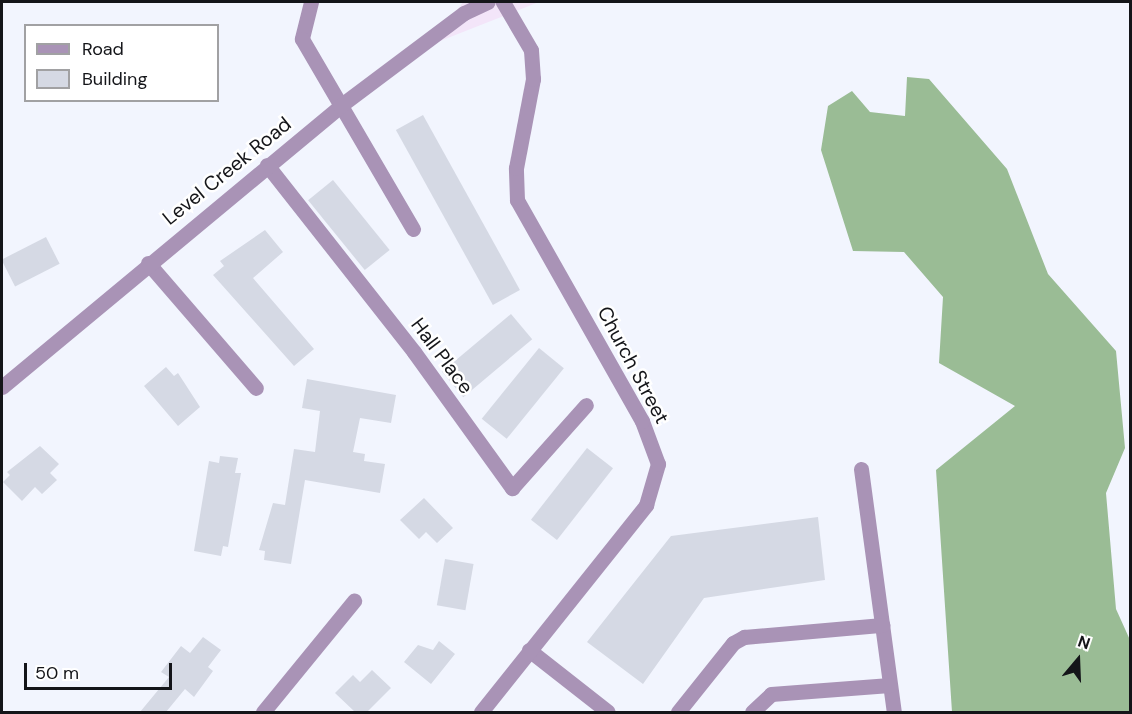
<!DOCTYPE html>
<html>
<head>
<meta charset="utf-8">
<style>
  body { margin:0 }
  #map { position:relative; width:1132px; height:714px; overflow:hidden; background:#f2f5fe; font-family:"DM Sans",sans-serif }
  div>[style] { position:absolute }
  [style*='--x'] { left:calc(var(--x)*1px); top:calc(var(--y)*1px); width:calc(var(--w)*1px); rotate:calc(var(--a)*1deg) }
  .commercial>* { inset:0; background:#f3e5f9 }
  .forest>* { inset:0; background:#9abc95 }
  .building>* { inset:0; background:#d5d9e4; transform-origin:0 0 }
  .minor>* { height:15px; margin:-7.5px; padding:0 7.5px; transform-origin:7.5px; border-radius:7.5px; background:#a993b6 }
  .tertiary>* { height:15px; margin:-7.5px; padding:0 7.5px; transform-origin:7.5px; border-radius:7.5px; background:#a993b6 }
  span { translate:-50% -50%; white-space:nowrap; text-align:center; line-height:1.15; -webkit-text-stroke:5px #fff; paint-order:stroke }
  .street-label { font-size:20px; color:#141519 }
  .frame { position:absolute; inset:0; border:3px solid #141519; pointer-events:none }
  .legend { position:absolute; left:24px; top:24px; width:195px; height:78px; box-sizing:border-box; background:#fff; border:2px solid #a1a1a3; margin:0; padding:8px 10px; list-style:none; font-size:18px; color:#141519 }
  .legend li { display:flex; align-items:center; gap:12px; height:30px }
  .legend b { width:30px; border:2px solid #a1a1a3 }
  .north { position:absolute; left:1048px; top:630px; width:60px; height:60px; -webkit-text-stroke:4px #fff; paint-order:stroke; rotate:19deg; font-size:16px; font-weight:700; line-height:24px; text-align:center; color:#141519 }
  .north::after { content:''; display:block; margin:auto; width:21px; height:27px; background:#141519; clip-path:polygon(50% 0,100% 100%,50% 72%,0 100%) }
  .scale { position:absolute; left:24px; top:663px; width:148px; height:27px; box-sizing:border-box; border:3px solid #141519; border-top:0; padding-left:8px; font-size:18px; line-height:21px; white-space:nowrap; color:#141519; -webkit-text-stroke:4px #fff; paint-order:stroke }
</style>
</head>
<body>
<div id="map">
  <div class="commercial">
    <div style="clip-path:polygon(463px 2px,539px 2px,435px 43px)"></div>
  </div>
  <div class="forest">
    <div style="clip-path:polygon(907px 77px,929px 79px,1007px 169px,1048px 274px,1116px 351px,1125px 448px,1106px 493px,1116px 609px,1130px 640px,1130px 712px,952px 712px,936px 470px,1015px 406px,939px 363px,943px 297px,904px 252px,853px 251px,821px 150px,828px 106px,852px 91px,870px 112px,905px 116px)"></div>
  </div>
  <div class="building">
    <div style="left:423px;top:115px;width:200px;height:31px;rotate:61deg"></div>
    <div style="left:333px;top:180px;width:90px;height:32px;rotate:51deg"></div>
    <div style="clip-path:polygon(265px 230px,283px 252px,253px 278px,314px 349px,294px 366px,213px 275px,224px 266px,220px 261px)"></div>
    <div style="left:46px;top:237px;width:30px;height:50px;rotate:63deg"></div>
    <div style="left:511px;top:314px;width:33px;height:90px;rotate:50deg"></div>
    <div style="left:539px;top:348px;width:32px;height:91px;rotate:39deg"></div>
    <div style="clip-path:polygon(166px 367px,174px 376px,178px 373px,200px 407px,178px 426px,144px 386px)"></div>
    <div style="clip-path:polygon(307px 379px,396px 395px,391px 423px,360px 418px,353px 452px,365px 454px,364px 461px,385px 464px,380px 493px,305px 480px,291px 564px,264px 560px,265px 551px,259px 550px,273px 503px,285px 505px,294px 449px,315px 452px,320px 411px,302px 408px)"></div>
    <div style="clip-path:polygon(40px 446px,59px 464px,50px 473px,57px 480px,42px 494px,35px 487px,22px 501px,3px 482px,10px 475px,7px 472px)"></div>
    <div style="left:587px;top:448px;width:33px;height:91px;rotate:38deg"></div>
    <div style="clip-path:polygon(220px 456px,238px 458px,235px 473px,241px 473px,228px 547px,223px 546px,221px 556px,194px 551px,209px 461px,219px 463px)"></div>
    <div style="clip-path:polygon(424px 498px,453px 528px,437px 543px,426px 532px,419px 539px,400px 520px)"></div>
    <div style="clip-path:polygon(818px 517px,825px 580px,704px 598px,643px 684px,587px 642px,671px 536px)"></div>
    <div style="left:445px;top:559px;width:29px;height:47px;rotate:10deg"></div>
    <div style="clip-path:polygon(203px 637px,221px 650px,208px 667px,213px 671px,194px 697px,185px 689px,166px 712px,140px 712px,169px 677px,161px 672px,181px 646px,190px 653px)"></div>
    <div style="clip-path:polygon(439px 641px,455px 654px,431px 684px,404px 662px,418px 645px,433px 650px)"></div>
    <div style="clip-path:polygon(372px 670px,391px 688px,367px 712px,355px 712px,335px 693px,353px 675px,360px 682px)"></div>
  </div>
  <div class="minor">
    <div style="--x:311;--y:2;--w:38;--a:104"></div>
    <div style="--x:302;--y:39;--w:220;--a:59.7"></div>
    <div style="--x:267;--y:165;--w:238;--a:51.8"></div>
    <div style="--x:414;--y:352;--w:168;--a:54.2"></div>
    <div style="--x:512;--y:488;--w:111;--a:-48.3"></div>
    <div style="--x:148;--y:263;--w:165;--a:49.2"></div>
    <div style="--x:861;--y:469;--w:245;--a:82.3"></div>
    <div style="--x:529;--y:650;--w:100;--a:38.1"></div>
    <div style="--x:263;--y:712;--w:144;--a:-50.7"></div>
    <div style="--x:481;--y:712;--w:265;--a:-51.4"></div>
    <div style="--x:646;--y:505;--w:43;--a:-73.7"></div>
    <div style="--x:658;--y:464;--w:46;--a:-110.4"></div>
    <div style="--x:642;--y:421;--w:254;--a:-119.5"></div>
    <div style="--x:517;--y:200;--w:32;--a:-92"></div>
    <div style="--x:516;--y:168;--w:91;--a:-79.2"></div>
    <div style="--x:533;--y:79;--w:29;--a:-94"></div>
    <div style="--x:531;--y:50;--w:56;--a:-120.3"></div>
    <div style="--x:678;--y:712;--w:88;--a:-51.4"></div>
    <div style="--x:733;--y:643;--w:13;--a:-29"></div>
    <div style="--x:744;--y:637;--w:139;--a:-5"></div>
    <div style="--x:752;--y:712;--w:26;--a:-43"></div>
    <div style="--x:771;--y:694;--w:119;--a:-4.3"></div>
  </div>
  <div class="tertiary">
    <div style="--x:2;--y:387;--w:440;--a:-39.7"></div>
    <div style="--x:340;--y:106;--w:155;--a:-36.9"></div>
    <div style="--x:464;--y:13;--w:26;--a:-25"></div>
  </div>
  <div class="street-label">
    <span style="left:227px;top:171px;rotate:-39deg">Level Creek Road</span>
    <span style="left:442px;top:356px;rotate:53deg">Hall Place</span>
    <span style="left:633px;top:365px;rotate:62deg">Church Street</span>
  </div>
  <div class="frame"></div>
  <ul class="legend">
  <li><b style="height:8px;background:#a993b6"></b>Road</li>
  <li><b style="height:16px;background:#d5d9e4"></b>Building</li>
  </ul>
  <div class="north">N</div>
  <div class="scale">50 m</div>
</div>
</body>
</html>
